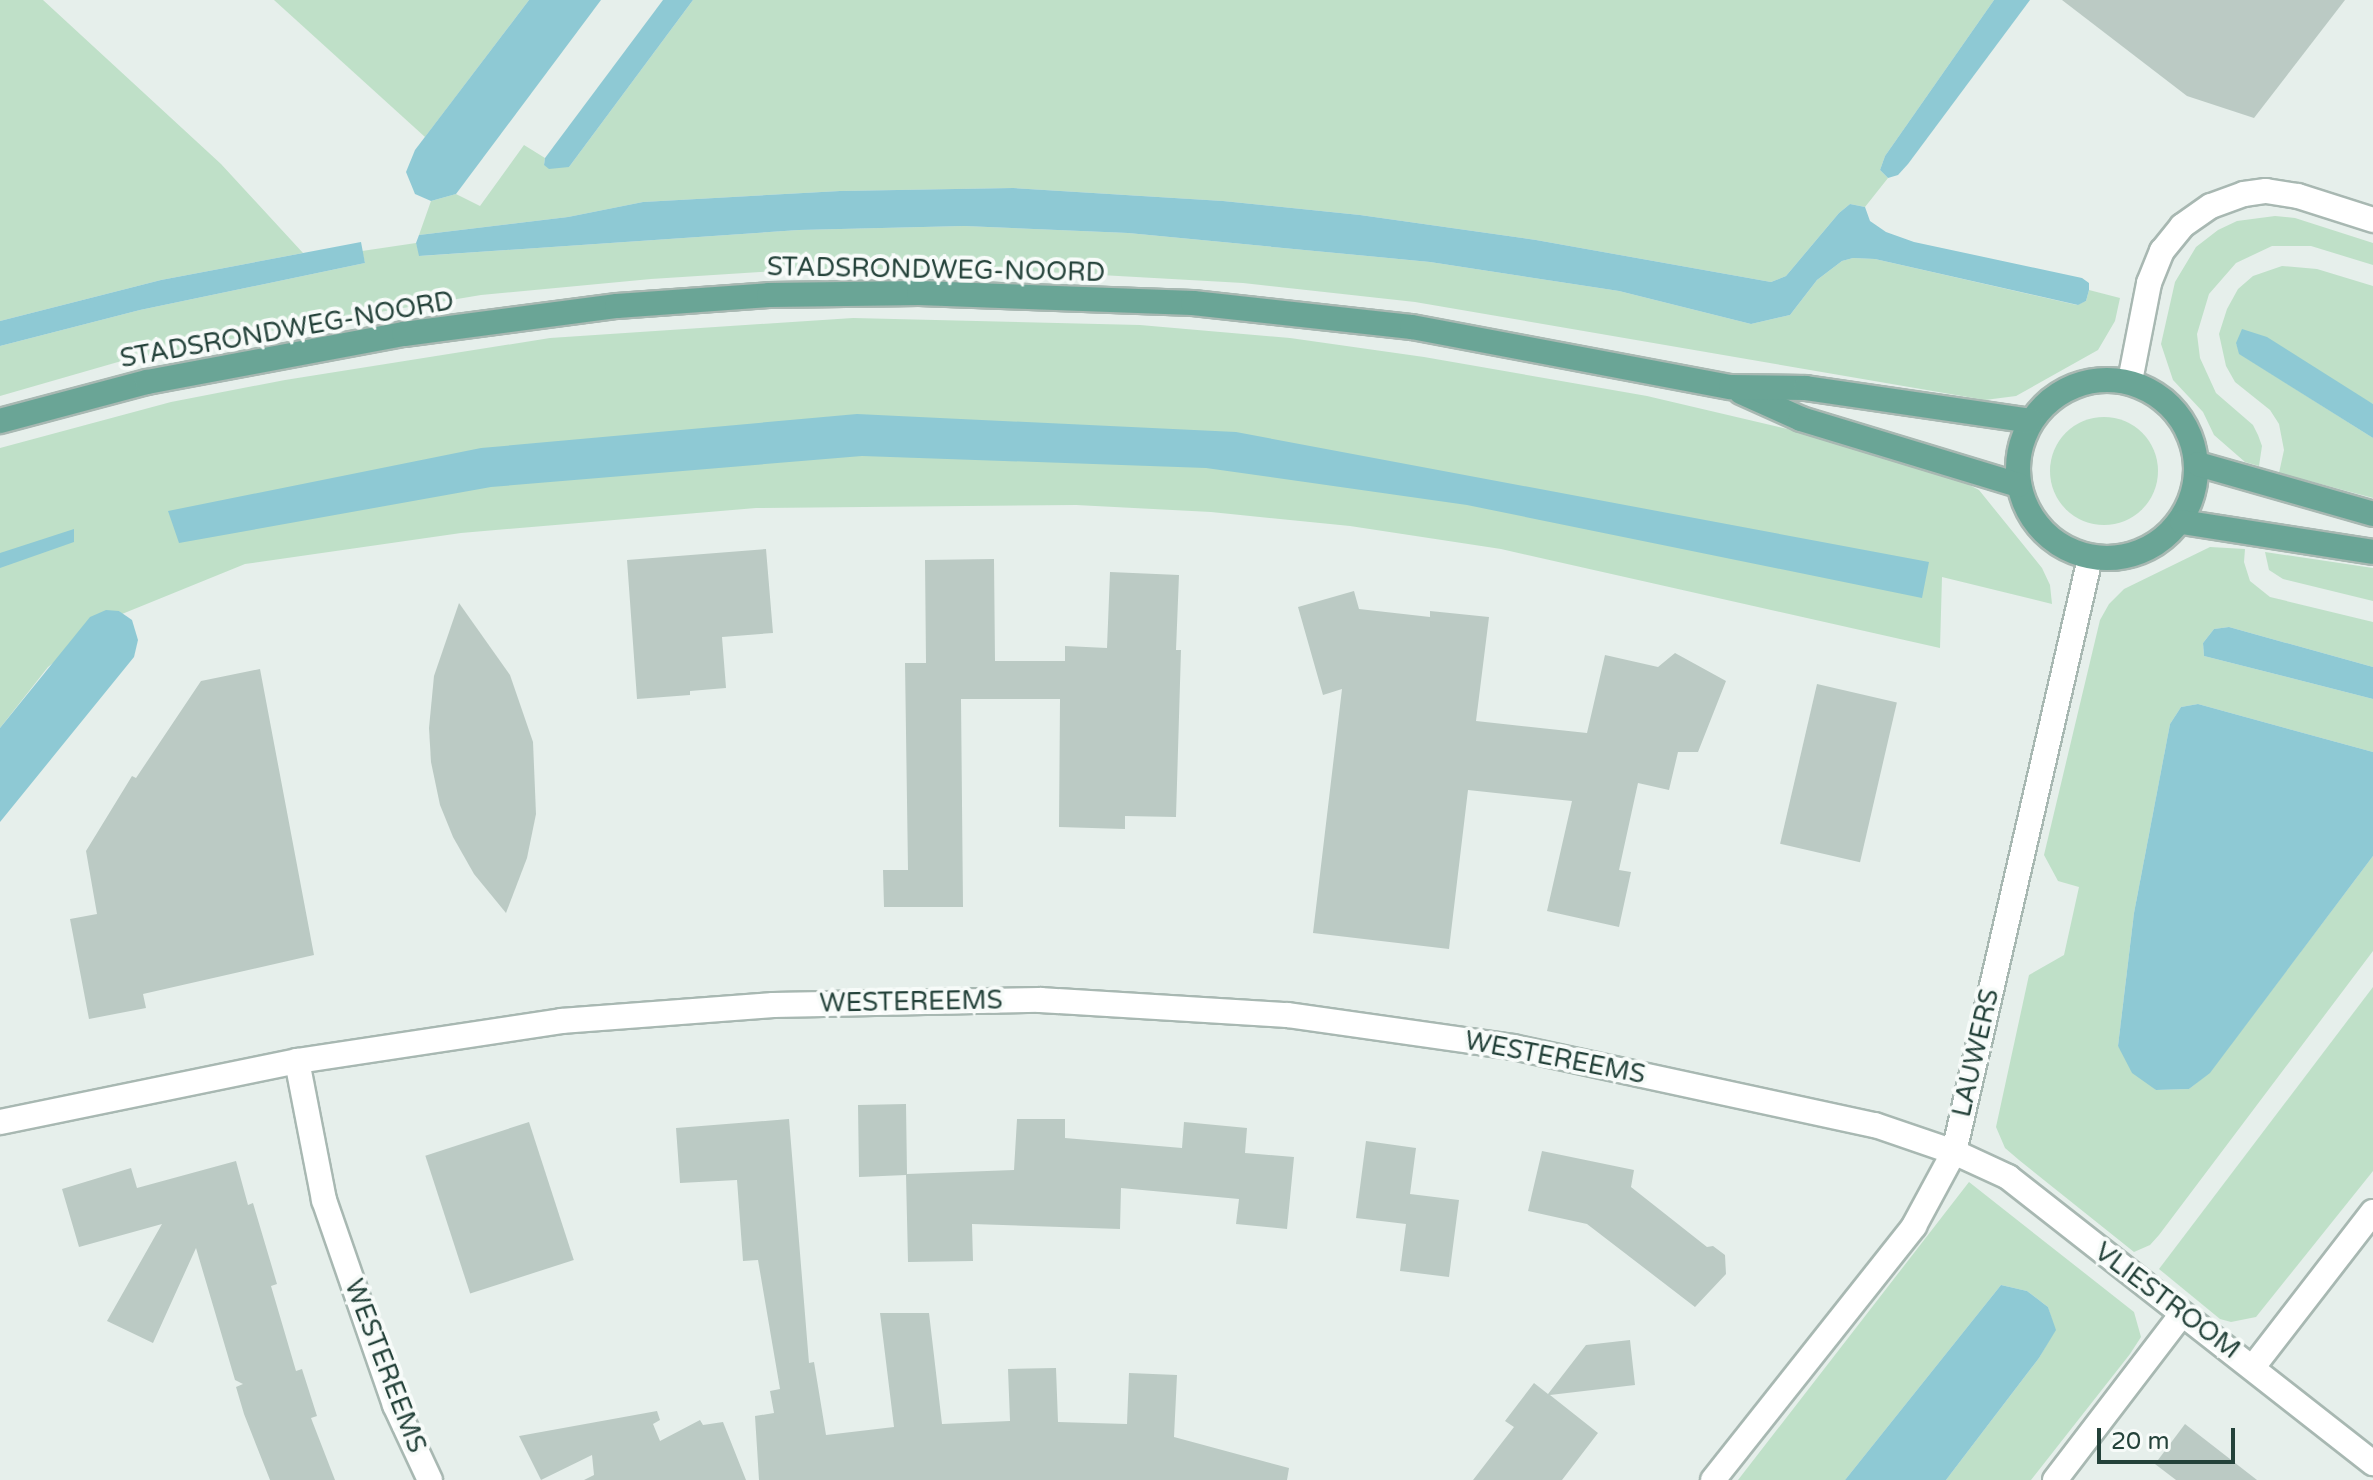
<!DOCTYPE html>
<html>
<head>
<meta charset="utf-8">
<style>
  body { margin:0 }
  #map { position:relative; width:2373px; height:1480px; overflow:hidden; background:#e6efeb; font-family:"Varela Round",sans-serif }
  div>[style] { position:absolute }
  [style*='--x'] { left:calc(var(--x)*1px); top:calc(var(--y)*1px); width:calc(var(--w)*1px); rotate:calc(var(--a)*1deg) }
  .green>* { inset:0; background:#bfe0c8 }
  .round { border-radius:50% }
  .water>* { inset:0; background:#8ec9d4 }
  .building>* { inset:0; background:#bbcac4; transform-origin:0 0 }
  .roads { filter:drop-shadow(2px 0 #a8b8b2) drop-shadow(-2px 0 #a8b8b2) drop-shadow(0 2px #a8b8b2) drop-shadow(0 -2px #a8b8b2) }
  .street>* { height:24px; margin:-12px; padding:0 12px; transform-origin:12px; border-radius:12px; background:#fff }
  .primary>* { height:24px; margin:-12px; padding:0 12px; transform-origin:12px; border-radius:12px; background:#6aa596 }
  .primary>.ring { margin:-12px; padding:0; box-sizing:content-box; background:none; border:24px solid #6aa596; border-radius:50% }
  span { translate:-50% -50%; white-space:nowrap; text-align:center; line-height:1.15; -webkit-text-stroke:8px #f7fbf9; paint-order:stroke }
  .street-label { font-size:26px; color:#24423a }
  .scale { position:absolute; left:2097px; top:1428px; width:138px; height:36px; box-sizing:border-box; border:4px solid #24423a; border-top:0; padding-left:10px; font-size:24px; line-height:28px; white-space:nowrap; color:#24423a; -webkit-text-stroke:6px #f7fbf9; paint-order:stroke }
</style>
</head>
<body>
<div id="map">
  <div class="green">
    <div style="clip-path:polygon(0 0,43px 0,221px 164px,303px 253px,161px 280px,0 321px)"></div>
    <div style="clip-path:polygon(274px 0,529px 0,425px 137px)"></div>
    <div style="clip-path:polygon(693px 0,1994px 0,1885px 156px,1880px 170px,1888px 178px,1865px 207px,1850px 204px,1839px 213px,1786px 276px,1771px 282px,1536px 240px,1360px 215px,1223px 201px,1013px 188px,840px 191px,643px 202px,568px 217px,419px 235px,431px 201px,456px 194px,480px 206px,524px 145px,545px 158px,544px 165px,569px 167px)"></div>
    <div style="clip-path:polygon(2275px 216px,2295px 218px,2373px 243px,2373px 265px,2311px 246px,2272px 246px,2236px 263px,2209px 294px,2197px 334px,2200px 358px,2216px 393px,2253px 425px,2258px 435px,2262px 446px,2259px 466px,2245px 462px,2214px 435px,2203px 412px,2173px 380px,2161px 344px,2175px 282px,2196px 247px,2218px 230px,2237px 221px)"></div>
    <div style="clip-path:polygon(964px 226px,1128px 233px,1430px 262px,1619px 291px,1751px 324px,1790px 315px,1817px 280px,1842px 261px,1853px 258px,1875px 259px,2077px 305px,2086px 301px,2089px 290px,2120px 298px,2115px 321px,2098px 350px,2016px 396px,1985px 400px,1415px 302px,1243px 283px,992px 269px,808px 269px,651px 279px,481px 295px,296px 326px,118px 362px,0 396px,0 346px,140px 310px,365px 263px,362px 251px,416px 243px,420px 256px,799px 230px)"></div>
    <div style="clip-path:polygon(2282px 266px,2317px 269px,2373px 286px,2373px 404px,2236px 343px,2240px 354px,2373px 438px,2373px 498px,2279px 473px,2284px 450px,2279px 424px,2270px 410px,2235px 382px,2226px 366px,2219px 334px,2227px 309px,2238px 289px,2253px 276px)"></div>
    <div style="clip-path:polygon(853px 318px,1140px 325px,1290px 338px,1424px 357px,1647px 396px,1809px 434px,1960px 480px,1979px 490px,2042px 568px,2050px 585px,2052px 604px,1942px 577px,1940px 648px,1501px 549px,1350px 526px,1211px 512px,1076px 505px,756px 508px,461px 533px,245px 564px,122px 614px,119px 611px,48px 667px,0 728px,0 448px,171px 402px,285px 380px,550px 338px)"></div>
    <div class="round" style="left:2050px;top:417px;width:108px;height:108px"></div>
    <div style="clip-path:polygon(2210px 547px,2245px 549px,2244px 562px,2250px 581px,2270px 597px,2373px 622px,2373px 667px,2229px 627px,2214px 629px,2203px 643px,2204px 656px,2373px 699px,2373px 752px,2198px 704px,2181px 707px,2170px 724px,2134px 913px,2118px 1046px,2156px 1090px,2189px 1089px,2210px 1072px,2373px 856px,2373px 951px,2159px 1235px,2150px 1245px,2134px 1252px,2019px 1160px,2005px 1148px,1996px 1127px,2029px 975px,2064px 955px,2079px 887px,2058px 881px,2044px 855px,2100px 620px,2109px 604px,2124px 589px)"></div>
    <div style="clip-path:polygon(2265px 552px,2373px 568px,2373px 601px,2283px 579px,2269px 570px)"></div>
    <div style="clip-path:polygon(2373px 987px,2373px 1171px,2256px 1317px,2231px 1322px,2220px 1319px,2159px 1269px)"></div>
    <div style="clip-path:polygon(1969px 1182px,2134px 1312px,2141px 1337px,2130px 1354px,2031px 1480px,1946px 1480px,2039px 1358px,2055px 1330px,2048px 1307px,2027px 1291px,2001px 1285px,1845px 1480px,1738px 1480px)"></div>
  </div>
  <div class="water">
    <div style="clip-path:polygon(529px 0,601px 0,456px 194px,431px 201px,415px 194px,406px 172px,415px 150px)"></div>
    <div style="clip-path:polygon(663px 0,693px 0,569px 167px,549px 169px,544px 165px,545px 158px)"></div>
    <div style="clip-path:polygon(1994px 0,2030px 0,1908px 164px,1898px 175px,1888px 178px,1880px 170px,1885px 156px)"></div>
    <div style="clip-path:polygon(1013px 188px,1223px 201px,1360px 215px,1536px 240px,1771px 282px,1786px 276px,1839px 213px,1850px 204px,1865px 207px,1870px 221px,1886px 232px,1914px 242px,2082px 278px,2089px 283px,2089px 290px,2086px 301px,2078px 305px,1875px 259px,1853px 258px,1842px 261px,1817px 280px,1790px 315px,1751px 324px,1619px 291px,1430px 262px,1128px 233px,964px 226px,799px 230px,419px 256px,416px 243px,419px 235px,568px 217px,643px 202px,840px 191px)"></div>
    <div style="clip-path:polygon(361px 242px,365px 263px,140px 310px,0 346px,0 321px,161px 280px)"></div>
    <div style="clip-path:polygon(2242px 329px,2267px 337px,2373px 404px,2373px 438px,2239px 354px,2236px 343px)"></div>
    <div style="clip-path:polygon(857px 414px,1236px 432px,1929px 562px,1922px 598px,1467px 505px,1206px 468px,862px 456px,491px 487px,179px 543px,168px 511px,481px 448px)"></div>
    <div style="clip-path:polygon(74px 529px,74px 542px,0 568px,0 553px)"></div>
    <div style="clip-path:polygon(106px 610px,119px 611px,132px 620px,138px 640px,134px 657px,0 822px,0 728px,90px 617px)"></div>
    <div style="clip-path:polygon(2229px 627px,2373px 667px,2373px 699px,2204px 656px,2203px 643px,2214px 629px)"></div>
    <div style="clip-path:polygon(2198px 704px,2373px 752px,2373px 856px,2210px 1073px,2189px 1089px,2156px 1090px,2132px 1073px,2118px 1046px,2134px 913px,2170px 724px,2181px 707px)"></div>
    <div style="clip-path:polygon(2001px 1285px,2027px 1291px,2048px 1307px,2056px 1330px,2039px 1358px,1946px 1480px,1845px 1480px)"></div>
  </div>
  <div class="building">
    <div style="clip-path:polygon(2062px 0,2345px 0,2254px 118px,2187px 96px)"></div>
    <div style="clip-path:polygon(766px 549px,773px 633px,722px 637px,726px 688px,690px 691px,690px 695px,637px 699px,627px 560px)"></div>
    <div style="clip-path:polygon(994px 559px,995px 661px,1065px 661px,1065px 646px,1107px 648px,1110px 572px,1179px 575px,1176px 650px,1181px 650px,1176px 817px,1125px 816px,1125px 829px,1059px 827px,1060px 699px,961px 699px,963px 907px,884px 907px,883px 870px,908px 870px,905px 663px,926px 663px,925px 560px)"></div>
    <div style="clip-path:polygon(1354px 591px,1359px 609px,1430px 617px,1430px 611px,1489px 617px,1476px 721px,1587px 733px,1605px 655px,1658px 667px,1675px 653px,1726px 681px,1698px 752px,1678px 752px,1669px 790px,1638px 783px,1619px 870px,1631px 872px,1619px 927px,1547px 911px,1572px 801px,1468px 790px,1449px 949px,1313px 933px,1342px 689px,1323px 695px,1298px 607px)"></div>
    <div style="clip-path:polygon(459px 603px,510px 675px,533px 742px,536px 814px,527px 858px,506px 913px,474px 874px,453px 837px,440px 805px,431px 762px,429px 728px,434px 676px)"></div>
    <div style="clip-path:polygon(260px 669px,314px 955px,143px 994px,146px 1008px,89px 1019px,70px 919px,97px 914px,86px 851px,132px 776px,136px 778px,201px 681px)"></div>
    <div style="left:1817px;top:684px;width:82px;height:164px;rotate:13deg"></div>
    <div style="clip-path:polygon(906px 1104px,907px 1174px,1014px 1170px,1017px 1119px,1065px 1119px,1065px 1138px,1182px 1148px,1184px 1122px,1247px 1128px,1245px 1153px,1294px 1157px,1287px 1229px,1236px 1224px,1239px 1199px,1121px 1188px,1120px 1229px,972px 1224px,973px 1261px,908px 1262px,906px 1175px,859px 1177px,858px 1105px)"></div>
    <div style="clip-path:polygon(789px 1119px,809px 1363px,814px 1362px,826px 1435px,894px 1427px,880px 1313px,929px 1313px,942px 1424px,1010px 1421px,1008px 1369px,1056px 1368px,1058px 1422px,1127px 1424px,1129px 1373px,1177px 1375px,1174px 1437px,1289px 1468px,1287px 1480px,759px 1480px,755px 1416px,774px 1413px,770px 1391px,780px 1389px,758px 1260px,743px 1261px,737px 1180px,680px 1183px,676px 1128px)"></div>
    <div style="left:529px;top:1122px;width:145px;height:109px;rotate:72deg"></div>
    <div style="clip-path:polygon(1366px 1141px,1416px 1148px,1410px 1194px,1459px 1200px,1449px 1277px,1400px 1271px,1406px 1224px,1356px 1218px)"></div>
    <div style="clip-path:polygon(1542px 1151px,1634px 1170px,1631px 1187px,1707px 1247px,1713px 1246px,1725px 1255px,1726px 1274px,1695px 1307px,1587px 1224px,1528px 1211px)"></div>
    <div style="clip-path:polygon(236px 1161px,248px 1205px,253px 1203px,277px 1284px,271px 1286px,296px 1371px,302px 1369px,317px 1416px,311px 1418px,335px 1480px,270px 1480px,244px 1414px,236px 1387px,243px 1384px,235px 1380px,196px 1248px,153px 1343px,107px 1321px,162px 1224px,79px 1247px,62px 1189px,131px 1168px,137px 1188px)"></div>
    <div style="clip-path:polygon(1630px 1340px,1635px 1385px,1550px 1395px,1598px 1433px,1562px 1480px,1473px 1480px,1514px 1427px,1505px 1421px,1534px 1383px,1548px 1394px,1586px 1345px)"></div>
    <div style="clip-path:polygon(657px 1411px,660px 1420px,653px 1424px,660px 1441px,700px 1420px,703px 1425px,723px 1422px,746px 1480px,584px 1480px,594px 1475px,592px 1455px,541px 1480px,519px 1436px)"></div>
    <div style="clip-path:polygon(2185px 1424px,2257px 1480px,2176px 1480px,2155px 1464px)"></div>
  </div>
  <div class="roads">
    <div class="street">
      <div style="--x:2130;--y:381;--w:100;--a:-79"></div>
      <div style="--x:2149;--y:283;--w:35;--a:-68"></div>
      <div style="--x:2162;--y:251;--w:32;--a:-51"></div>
      <div style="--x:2182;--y:226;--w:35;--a:-35"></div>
      <div style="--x:2211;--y:206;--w:35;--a:-20"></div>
      <div style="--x:2244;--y:194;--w:22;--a:-8"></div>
      <div style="--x:2266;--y:191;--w:32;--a:9"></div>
      <div style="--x:2298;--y:196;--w:79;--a:17.7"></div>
      <div style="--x:297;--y:1061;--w:142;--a:79"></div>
      <div style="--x:324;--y:1200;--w:217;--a:70.9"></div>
      <div style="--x:395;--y:1405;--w:83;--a:65"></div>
      <div style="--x:0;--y:1122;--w:303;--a:-11.6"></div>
      <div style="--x:297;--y:1061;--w:267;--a:-8.6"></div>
      <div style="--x:561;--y:1021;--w:213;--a:-4.3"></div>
      <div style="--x:773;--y:1005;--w:267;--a:-1.1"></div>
      <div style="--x:1040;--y:1000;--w:248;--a:3.5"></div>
      <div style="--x:1288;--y:1015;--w:227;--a:8.1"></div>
      <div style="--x:1513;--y:1047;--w:370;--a:12.2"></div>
      <div style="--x:1875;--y:1125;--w:83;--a:18.9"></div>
      <div style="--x:1954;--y:1152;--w:60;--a:24.8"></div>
      <div style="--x:2008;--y:1177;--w:464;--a:38.1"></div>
      <div style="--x:2253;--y:1367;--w:196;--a:-52.3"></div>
      <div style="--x:1713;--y:1480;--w:324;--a:-51.6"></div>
      <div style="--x:1914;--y:1226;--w:84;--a:-61.6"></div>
      <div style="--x:1954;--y:1152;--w:609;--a:-77.1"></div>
      <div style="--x:2055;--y:1480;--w:209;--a:-52.6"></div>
    </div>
    <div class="primary">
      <div class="ring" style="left:2018px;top:380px;width:154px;height:154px"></div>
      <div style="--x:1741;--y:392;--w:66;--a:24.2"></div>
      <div style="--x:1801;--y:419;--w:227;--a:16.9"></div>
      <div style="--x:0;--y:421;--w:152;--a:-14.9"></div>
      <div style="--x:147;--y:382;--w:261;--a:-10.6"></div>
      <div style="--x:404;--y:334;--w:215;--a:-7.5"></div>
      <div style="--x:617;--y:306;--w:152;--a:-4.1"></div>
      <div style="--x:769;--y:295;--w:150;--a:-0.8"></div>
      <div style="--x:919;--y:293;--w:274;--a:2.1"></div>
      <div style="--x:1193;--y:303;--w:220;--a:6.3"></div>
      <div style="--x:1412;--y:327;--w:325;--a:10.7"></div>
      <div style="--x:1731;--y:387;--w:75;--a:0.8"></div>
      <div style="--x:1806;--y:388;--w:227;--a:8.3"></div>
      <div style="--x:2198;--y:464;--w:182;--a:15.9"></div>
      <div style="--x:2182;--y:522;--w:193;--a:8.9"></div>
    </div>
  </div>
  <div class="street-label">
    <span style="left:936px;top:270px;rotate:1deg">STADSRONDWEG-NOORD</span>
    <span style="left:287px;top:330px;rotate:-10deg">STADSRONDWEG-NOORD</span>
    <span style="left:911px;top:1002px;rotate:-1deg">WESTEREEMS</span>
    <span style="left:1976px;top:1053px;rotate:-77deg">LAUWERS</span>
    <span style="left:1555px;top:1058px;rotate:11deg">WESTEREEMS</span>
    <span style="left:2167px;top:1301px;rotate:37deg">VLIESTROOM</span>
    <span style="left:385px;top:1366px;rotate:69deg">WESTEREEMS</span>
  </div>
  <div class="scale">20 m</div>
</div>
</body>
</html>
